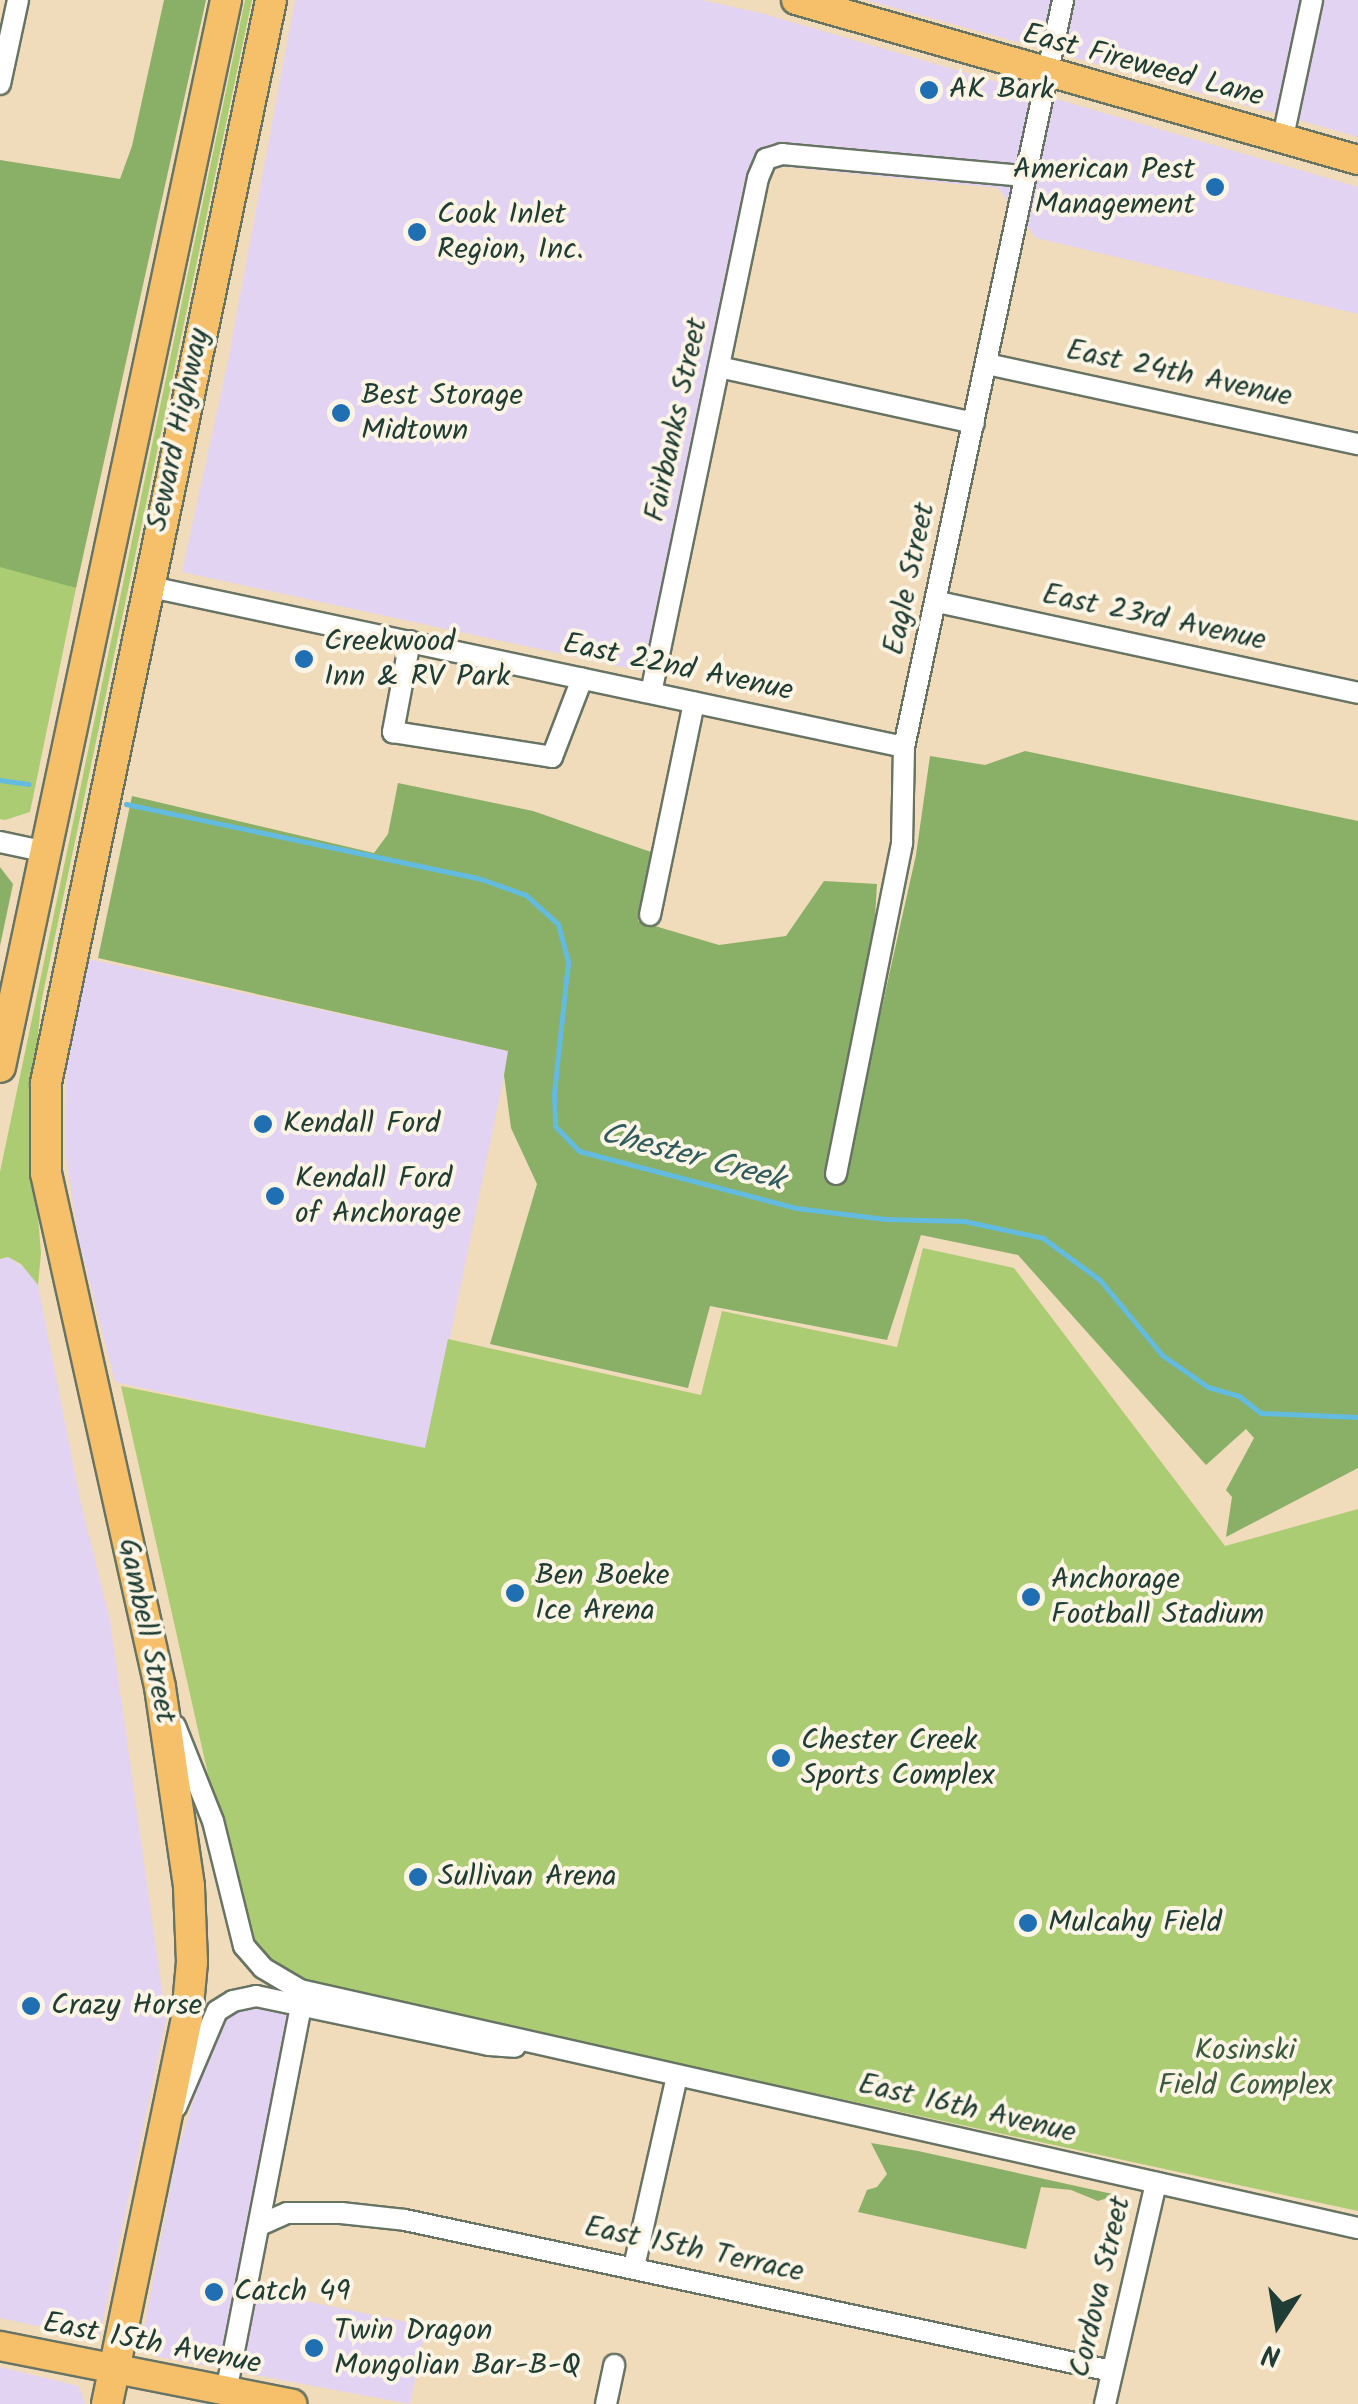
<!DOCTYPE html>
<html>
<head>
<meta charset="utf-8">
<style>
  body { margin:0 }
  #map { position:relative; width:1358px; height:2404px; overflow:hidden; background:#f0dbbb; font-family:Kalam,sans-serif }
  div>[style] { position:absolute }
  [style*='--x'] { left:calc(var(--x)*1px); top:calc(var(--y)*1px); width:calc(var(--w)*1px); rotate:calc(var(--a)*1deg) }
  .built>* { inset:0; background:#e3d3f2 }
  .green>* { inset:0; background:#accc74 }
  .forest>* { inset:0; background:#89b066 }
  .stream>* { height:5px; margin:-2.5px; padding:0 2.5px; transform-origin:2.5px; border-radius:2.5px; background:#63bbe0 }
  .roads { filter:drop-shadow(2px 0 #687463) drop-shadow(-2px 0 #687463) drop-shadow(0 2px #687463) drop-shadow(0 -2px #687463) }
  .minor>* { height:20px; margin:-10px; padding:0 10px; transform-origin:10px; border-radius:10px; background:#fff }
  .major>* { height:28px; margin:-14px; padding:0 14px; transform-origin:14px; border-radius:14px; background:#f6c06b }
  .highway>* { height:30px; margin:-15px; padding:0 15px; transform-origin:15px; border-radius:15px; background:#f6c06b }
  .dots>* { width:28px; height:28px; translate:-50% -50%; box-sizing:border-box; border:5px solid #fcf5e5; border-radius:50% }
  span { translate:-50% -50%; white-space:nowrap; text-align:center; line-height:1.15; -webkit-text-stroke:8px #fcf5e5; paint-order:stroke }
  .street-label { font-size:30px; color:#1f3d34 }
  .poi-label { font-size:30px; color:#1f3d34 }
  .left { translate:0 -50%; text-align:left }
  .right { translate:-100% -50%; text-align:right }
  .park-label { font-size:30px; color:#3b5a41 }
  .water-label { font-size:32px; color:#305c5f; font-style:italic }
  .north { position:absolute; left:1228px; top:2274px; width:100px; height:100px; -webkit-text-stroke:8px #fcf5e5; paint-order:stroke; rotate:192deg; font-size:28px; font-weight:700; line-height:40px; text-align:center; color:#1f3d34 }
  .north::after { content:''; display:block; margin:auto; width:35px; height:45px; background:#1f3d34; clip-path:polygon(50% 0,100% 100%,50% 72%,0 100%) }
</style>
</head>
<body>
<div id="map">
  <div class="built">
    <div style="clip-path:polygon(295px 0,702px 0,761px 13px,1358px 187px,1358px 314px,1036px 238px,998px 188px,785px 167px,751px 173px,646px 672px,182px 572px,227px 366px)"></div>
    <div style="clip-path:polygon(866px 0,1358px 0,1358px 137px,1313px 124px)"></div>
    <div style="clip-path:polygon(84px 958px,509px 1051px,427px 1450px,115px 1382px,79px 1240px,65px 1152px,67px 1047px)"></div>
    <div style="clip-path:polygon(8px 1257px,33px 1274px,38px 1285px,80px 1499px,110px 1620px,166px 2019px,99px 2339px,0 2318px,0 1259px)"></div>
    <div style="clip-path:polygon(242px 2004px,280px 2009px,299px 2018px,248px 2289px,426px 2326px,410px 2404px,154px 2356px,147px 2346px,143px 2334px,177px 2153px,215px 2031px,222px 2019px)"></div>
    <div style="clip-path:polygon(0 2367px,79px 2386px,85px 2404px,0 2404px)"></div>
  </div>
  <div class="green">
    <div style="clip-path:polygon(245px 0,252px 0,41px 1003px,30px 1119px,41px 1253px,38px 1285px,21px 1264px,8px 1257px,0 1259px,0 1172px)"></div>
    <div style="clip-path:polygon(0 190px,71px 587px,76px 588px,30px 812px,5px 820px,0 819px)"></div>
    <div style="clip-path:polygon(923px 1248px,1014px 1268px,1225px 1546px,1358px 1509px,1358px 2211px,252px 1971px,121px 1386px,425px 1448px,448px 1339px,701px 1395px,722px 1311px,897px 1347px)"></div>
  </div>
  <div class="forest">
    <div style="clip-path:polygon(164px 0,206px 0,76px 588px,0 567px,0 160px,120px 179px,132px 146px)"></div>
    <div style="clip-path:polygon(1025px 751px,1358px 821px,1358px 1468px,1226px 1537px,1232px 1497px,1226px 1490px,1254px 1438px,1246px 1429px,1206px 1465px,1018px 1255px,921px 1235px,887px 1340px,710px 1306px,688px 1388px,490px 1344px,537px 1184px,511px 1128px,504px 1075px,508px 1051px,98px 958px,132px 796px,374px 853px,388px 834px,398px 783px,533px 811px,651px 852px,638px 921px,719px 945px,786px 936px,824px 881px,877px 884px,875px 917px,825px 1181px,842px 1185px,916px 855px,930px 756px,985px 765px)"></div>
    <div style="clip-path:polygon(0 867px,13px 884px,0 946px)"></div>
    <div style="clip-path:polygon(871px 2143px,918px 2151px,1117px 2195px,1098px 2201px,1071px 2190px,1041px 2187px,1026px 2249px,858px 2212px,867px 2190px,877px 2187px,887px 2174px)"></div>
  </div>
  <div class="stream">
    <div style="--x:0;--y:780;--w:29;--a:8"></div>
    <div style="--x:126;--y:804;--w:360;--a:11.9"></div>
    <div style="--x:478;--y:878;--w:51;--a:19.5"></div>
    <div style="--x:526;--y:895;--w:43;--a:42.2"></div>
    <div style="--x:558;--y:924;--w:39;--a:75"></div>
    <div style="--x:568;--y:962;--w:132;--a:96.1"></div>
    <div style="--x:554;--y:1093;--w:33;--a:88"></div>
    <div style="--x:555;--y:1126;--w:35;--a:46"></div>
    <div style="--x:579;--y:1151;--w:224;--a:14.7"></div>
    <div style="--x:796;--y:1208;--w:90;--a:7"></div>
    <div style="--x:885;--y:1219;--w:79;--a:1.5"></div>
    <div style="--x:964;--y:1221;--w:81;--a:12.1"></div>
    <div style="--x:1043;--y:1238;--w:71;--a:36.4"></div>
    <div style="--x:1100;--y:1280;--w:97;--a:50.4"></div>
    <div style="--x:1162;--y:1355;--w:56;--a:34.8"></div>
    <div style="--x:1208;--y:1387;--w:32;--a:16"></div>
    <div style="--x:1239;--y:1396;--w:28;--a:38"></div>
    <div style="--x:1261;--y:1413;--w:97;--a:2.4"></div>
  </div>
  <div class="roads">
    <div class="minor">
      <div style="--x:0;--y:84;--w:86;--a:-77.9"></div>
      <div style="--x:1283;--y:137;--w:140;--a:-78"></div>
      <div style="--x:987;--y:364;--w:380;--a:12.2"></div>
      <div style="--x:719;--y:367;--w:261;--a:12.4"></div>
      <div style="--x:146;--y:586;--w:775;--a:11.99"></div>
      <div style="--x:938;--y:602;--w:430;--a:12.2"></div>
      <div style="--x:410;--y:641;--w:93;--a:100.6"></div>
      <div style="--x:393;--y:732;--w:161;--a:8.9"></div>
      <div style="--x:552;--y:757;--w:84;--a:-69"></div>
      <div style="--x:651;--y:693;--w:526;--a:-78.26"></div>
      <div style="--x:758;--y:178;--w:21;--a:-67"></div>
      <div style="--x:766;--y:159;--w:17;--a:-17"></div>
      <div style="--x:782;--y:154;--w:242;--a:5.2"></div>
      <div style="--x:0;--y:842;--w:48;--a:12"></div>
      <div style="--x:650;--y:915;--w:217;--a:-78.3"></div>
      <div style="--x:836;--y:1174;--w:338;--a:-78.7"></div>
      <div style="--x:902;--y:843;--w:96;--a:-88.8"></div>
      <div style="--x:904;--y:747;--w:764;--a:-77.98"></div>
      <div style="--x:175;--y:1726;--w:102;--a:68.2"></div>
      <div style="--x:213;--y:1821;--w:129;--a:76.1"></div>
      <div style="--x:244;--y:1946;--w:29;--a:49"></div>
      <div style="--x:263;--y:1968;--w:43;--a:30.7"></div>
      <div style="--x:300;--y:1990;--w:1084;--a:12.68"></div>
      <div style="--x:176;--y:2107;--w:104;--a:-66.9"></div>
      <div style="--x:217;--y:2011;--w:19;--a:-32"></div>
      <div style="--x:233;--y:2001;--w:24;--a:-12"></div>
      <div style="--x:256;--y:1996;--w:238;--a:11.9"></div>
      <div style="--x:489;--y:2045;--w:26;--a:4"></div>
      <div style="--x:262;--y:2224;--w:27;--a:-24"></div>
      <div style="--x:287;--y:2213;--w:54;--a:0"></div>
      <div style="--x:341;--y:2213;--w:64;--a:6.2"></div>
      <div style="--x:405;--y:2220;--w:723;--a:12.06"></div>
      <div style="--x:634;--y:2267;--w:196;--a:-77.3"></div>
      <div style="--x:226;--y:2392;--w:393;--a:-79"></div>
      <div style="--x:606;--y:2404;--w:40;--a:-78"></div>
      <div style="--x:1105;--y:2404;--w:227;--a:-77"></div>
    </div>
    <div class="major">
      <div style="--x:796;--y:0;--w:584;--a:15.89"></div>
      <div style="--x:0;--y:2346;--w:298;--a:11.2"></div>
    </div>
    <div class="highway">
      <div style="--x:0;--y:1067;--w:1091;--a:-78.04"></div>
      <div style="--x:107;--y:2404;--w:395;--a:-78.3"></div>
      <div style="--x:187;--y:2017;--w:55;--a:-84.8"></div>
      <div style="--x:192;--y:1962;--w:76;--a:-92.3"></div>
      <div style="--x:189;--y:1886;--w:201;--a:-98.3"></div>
      <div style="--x:160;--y:1687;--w:526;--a:-102.51"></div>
      <div style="--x:46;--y:1173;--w:90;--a:-90"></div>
      <div style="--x:46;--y:1083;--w:1106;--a:-78.26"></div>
    </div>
  </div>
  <div class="dots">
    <div style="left:929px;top:90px;background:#1f6fb2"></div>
    <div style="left:1215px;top:187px;background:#1f6fb2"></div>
    <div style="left:417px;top:232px;background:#1f6fb2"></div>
    <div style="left:341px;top:413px;background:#1f6fb2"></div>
    <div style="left:304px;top:659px;background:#1f6fb2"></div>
    <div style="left:263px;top:1124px;background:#1f6fb2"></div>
    <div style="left:275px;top:1196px;background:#1f6fb2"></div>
    <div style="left:515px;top:1593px;background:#1f6fb2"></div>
    <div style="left:1031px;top:1597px;background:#1f6fb2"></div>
    <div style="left:781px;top:1758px;background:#1f6fb2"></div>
    <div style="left:418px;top:1877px;background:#1f6fb2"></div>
    <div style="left:1028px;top:1923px;background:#1f6fb2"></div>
    <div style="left:31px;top:2006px;background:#1f6fb2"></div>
    <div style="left:214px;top:2292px;background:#1f6fb2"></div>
    <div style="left:314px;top:2348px;background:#1f6fb2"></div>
  </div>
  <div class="street-label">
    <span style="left:1143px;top:66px;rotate:15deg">East Fireweed Lane</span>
    <span style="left:1179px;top:374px;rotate:12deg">East 24th Avenue</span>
    <span style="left:677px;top:420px;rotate:-78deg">Fairbanks Street</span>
    <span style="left:179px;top:430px;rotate:-78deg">Seward Highway</span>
    <span style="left:910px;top:579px;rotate:-78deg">Eagle Street</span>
    <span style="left:1154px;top:618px;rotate:12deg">East 23rd Avenue</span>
    <span style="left:678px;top:668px;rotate:12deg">East 22nd Avenue</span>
    <span style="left:146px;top:1631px;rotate:78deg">Gambell Street</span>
    <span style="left:967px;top:2109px;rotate:13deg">East 16th Avenue</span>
    <span style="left:694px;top:2250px;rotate:12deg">East 15th Terrace</span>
    <span style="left:1101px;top:2287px;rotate:-77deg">Cordova Street</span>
    <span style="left:152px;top:2344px;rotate:11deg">East 15th Avenue</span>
  </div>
  <div class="poi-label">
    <span class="left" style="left:949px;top:90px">AK Bark</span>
    <span class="right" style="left:1195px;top:187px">American Pest<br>Management</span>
    <span class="left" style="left:437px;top:232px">Cook Inlet<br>Region, Inc.</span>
    <span class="left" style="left:361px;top:413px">Best Storage<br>Midtown</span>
    <span class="left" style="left:324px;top:659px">Creekwood<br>Inn &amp; RV Park</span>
    <span class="left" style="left:283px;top:1124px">Kendall Ford</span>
    <span class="left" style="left:295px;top:1196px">Kendall Ford<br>of Anchorage</span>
    <span class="left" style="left:535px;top:1593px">Ben Boeke<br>Ice Arena</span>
    <span class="left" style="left:1051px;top:1597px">Anchorage<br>Football Stadium</span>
    <span class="left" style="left:801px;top:1758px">Chester Creek<br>Sports Complex</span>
    <span class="left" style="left:438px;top:1877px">Sullivan Arena</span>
    <span class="left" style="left:1048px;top:1923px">Mulcahy Field</span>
    <span class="left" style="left:51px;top:2006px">Crazy Horse</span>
    <span class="left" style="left:234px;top:2292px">Catch 49</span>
    <span class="left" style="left:334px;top:2348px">Twin Dragon<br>Mongolian Bar-B-Q</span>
  </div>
  <div class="park-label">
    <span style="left:1245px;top:2068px">Kosinski<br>Field Complex</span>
  </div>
  <div class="water-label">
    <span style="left:692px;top:1158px;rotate:15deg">Chester Creek</span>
  </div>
  <div class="north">N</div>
</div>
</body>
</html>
